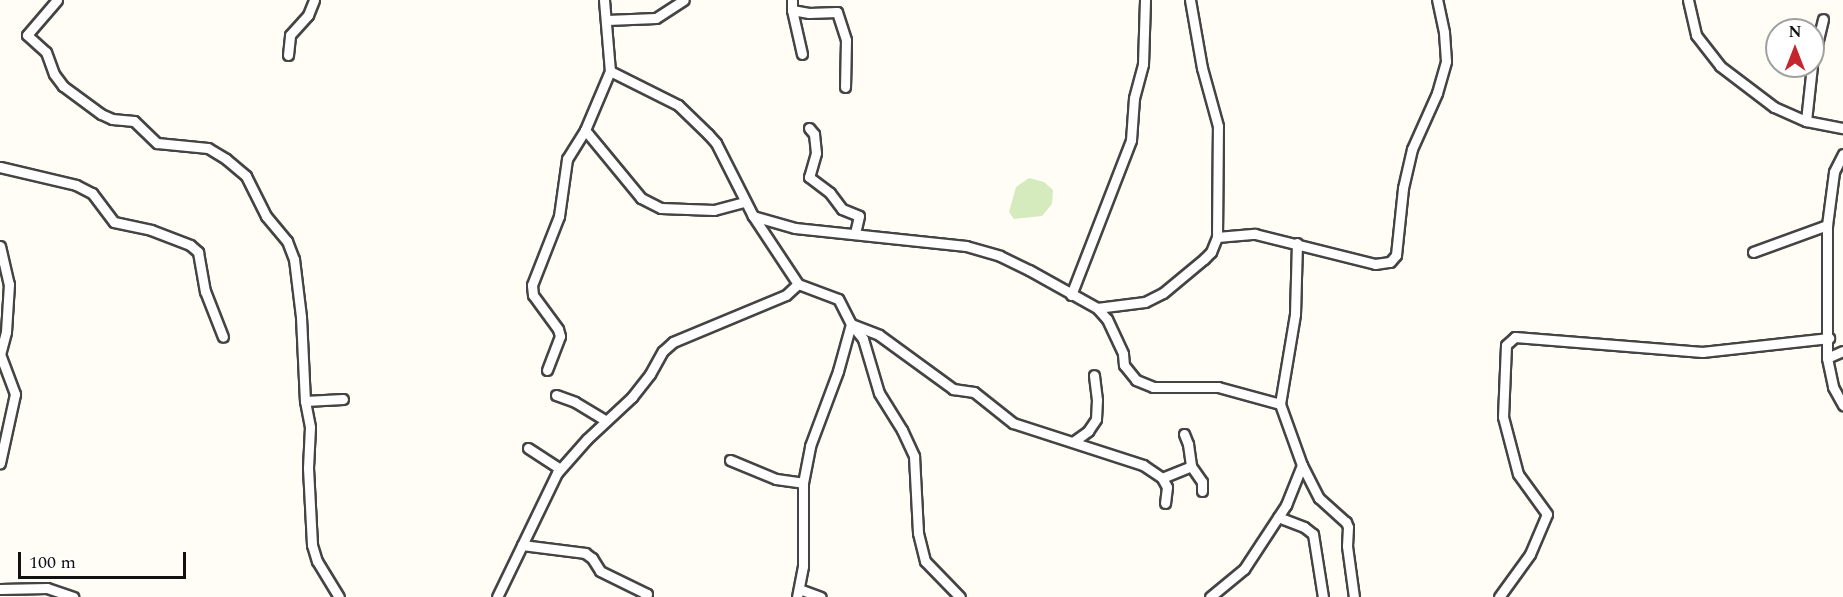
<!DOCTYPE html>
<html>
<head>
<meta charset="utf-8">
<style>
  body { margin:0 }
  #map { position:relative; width:1843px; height:597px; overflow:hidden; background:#fffdf5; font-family:Spectral,serif }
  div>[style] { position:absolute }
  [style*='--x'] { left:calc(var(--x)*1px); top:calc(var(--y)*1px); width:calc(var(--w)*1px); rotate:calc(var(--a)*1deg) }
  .green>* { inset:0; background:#d5ebbd }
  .roads { filter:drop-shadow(2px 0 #444) drop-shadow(-2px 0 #444) drop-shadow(0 2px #444) drop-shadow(0 -2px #444) }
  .street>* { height:9px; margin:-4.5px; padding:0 4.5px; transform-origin:4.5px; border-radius:4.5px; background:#fff }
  span { translate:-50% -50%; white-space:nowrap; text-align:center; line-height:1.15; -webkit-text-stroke:6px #fff; paint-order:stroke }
  .north { position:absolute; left:1765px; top:18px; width:60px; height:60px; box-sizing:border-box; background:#fff; border:2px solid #a0a0a0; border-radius:50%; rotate:0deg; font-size:16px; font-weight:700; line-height:24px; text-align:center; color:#111 }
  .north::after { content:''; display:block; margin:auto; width:21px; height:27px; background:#c4262e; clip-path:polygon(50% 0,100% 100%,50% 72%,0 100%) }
  .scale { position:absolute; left:18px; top:552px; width:168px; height:27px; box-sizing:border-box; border:3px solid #111; border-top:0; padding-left:8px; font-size:18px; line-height:21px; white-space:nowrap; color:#111; -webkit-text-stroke:4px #fff; paint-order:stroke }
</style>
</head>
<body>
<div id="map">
  <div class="green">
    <div style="clip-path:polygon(1029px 178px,1044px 182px,1053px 190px,1052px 204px,1042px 216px,1014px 219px,1009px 212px,1016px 187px)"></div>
  </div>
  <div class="roads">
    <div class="street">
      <div style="--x:57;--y:0;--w:46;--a:130.6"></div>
      <div style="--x:27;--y:35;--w:25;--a:42"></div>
      <div style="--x:46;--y:52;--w:23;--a:70"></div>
      <div style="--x:54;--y:74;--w:15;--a:53"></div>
      <div style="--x:63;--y:86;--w:47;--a:36.4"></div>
      <div style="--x:101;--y:114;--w:12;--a:24"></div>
      <div style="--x:112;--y:119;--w:22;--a:5"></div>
      <div style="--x:134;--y:121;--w:32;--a:44"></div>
      <div style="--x:157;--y:143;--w:51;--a:5.6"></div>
      <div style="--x:208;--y:148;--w:21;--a:31"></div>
      <div style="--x:226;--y:159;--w:26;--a:40"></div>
      <div style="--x:246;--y:176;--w:45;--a:63.4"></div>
      <div style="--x:266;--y:216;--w:33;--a:50"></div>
      <div style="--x:287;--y:241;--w:19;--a:69"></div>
      <div style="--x:294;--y:259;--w:58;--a:83.1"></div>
      <div style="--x:301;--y:317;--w:84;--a:87.3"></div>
      <div style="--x:305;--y:401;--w:26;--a:79"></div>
      <div style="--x:310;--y:427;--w:41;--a:92.8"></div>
      <div style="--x:308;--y:468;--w:77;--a:87"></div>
      <div style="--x:312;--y:545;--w:17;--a:73"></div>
      <div style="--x:317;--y:561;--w:42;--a:58.6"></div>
      <div style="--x:604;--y:0;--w:71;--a:85.2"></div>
      <div style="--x:610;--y:71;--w:76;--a:26.6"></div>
      <div style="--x:678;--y:105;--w:42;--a:44"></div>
      <div style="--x:708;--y:134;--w:12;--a:48"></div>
      <div style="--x:716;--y:143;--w:82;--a:63.1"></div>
      <div style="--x:753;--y:216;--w:44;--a:15.9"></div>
      <div style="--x:795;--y:228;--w:172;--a:6"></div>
      <div style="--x:966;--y:246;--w:35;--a:16"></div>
      <div style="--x:1000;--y:256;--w:32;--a:26"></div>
      <div style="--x:1029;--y:270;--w:78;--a:29.2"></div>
      <div style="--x:1097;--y:308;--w:48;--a:-7.1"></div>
      <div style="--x:1145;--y:302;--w:20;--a:-27"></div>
      <div style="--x:1163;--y:293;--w:53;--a:-39.7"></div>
      <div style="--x:1204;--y:259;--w:10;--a:-45"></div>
      <div style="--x:1211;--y:252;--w:16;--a:-68"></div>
      <div style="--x:1217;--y:237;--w:111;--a:-89.5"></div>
      <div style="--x:1218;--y:126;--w:60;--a:-105.4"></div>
      <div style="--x:1202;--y:68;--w:69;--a:-100"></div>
      <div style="--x:792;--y:0;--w:10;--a:90"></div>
      <div style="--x:792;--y:10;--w:17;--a:10"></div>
      <div style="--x:809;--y:13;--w:28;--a:-2"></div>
      <div style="--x:837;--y:12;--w:29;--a:72"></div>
      <div style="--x:846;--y:40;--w:47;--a:91.2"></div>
      <div style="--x:1688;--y:0;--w:36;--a:77"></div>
      <div style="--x:1696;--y:35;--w:39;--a:52"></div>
      <div style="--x:1720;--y:66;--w:68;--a:37.2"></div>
      <div style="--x:1774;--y:107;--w:35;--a:24"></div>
      <div style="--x:1806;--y:121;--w:38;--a:11"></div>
      <div style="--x:792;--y:10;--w:45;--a:77.2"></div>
      <div style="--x:607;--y:20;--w:49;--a:-2.3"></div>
      <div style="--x:656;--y:18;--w:33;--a:-33"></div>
      <div style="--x:288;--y:55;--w:20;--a:-84"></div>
      <div style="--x:290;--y:35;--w:27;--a:-48"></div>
      <div style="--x:308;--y:15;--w:16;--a:-68"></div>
      <div style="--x:1813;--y:61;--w:43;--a:-76.6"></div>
      <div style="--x:610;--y:71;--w:64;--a:113"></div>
      <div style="--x:585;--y:130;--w:88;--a:50.5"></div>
      <div style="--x:641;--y:198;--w:22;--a:27"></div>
      <div style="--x:661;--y:208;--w:53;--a:2.2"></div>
      <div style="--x:714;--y:210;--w:31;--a:-15"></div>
      <div style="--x:1806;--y:121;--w:55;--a:-83.8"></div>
      <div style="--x:809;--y:128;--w:8;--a:50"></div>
      <div style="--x:814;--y:134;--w:19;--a:84"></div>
      <div style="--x:816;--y:153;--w:25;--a:106"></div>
      <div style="--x:809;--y:177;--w:26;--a:37"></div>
      <div style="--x:830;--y:193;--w:20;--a:53"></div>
      <div style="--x:842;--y:209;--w:18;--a:22"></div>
      <div style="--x:859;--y:216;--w:18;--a:103"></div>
      <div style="--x:1843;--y:154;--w:20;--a:117"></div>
      <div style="--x:1834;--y:172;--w:53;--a:97.5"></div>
      <div style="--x:1827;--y:225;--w:133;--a:90"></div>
      <div style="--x:1827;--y:358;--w:17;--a:-24"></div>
      <div style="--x:0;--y:167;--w:78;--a:13.3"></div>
      <div style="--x:76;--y:185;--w:18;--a:27"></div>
      <div style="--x:92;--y:193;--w:36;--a:53"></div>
      <div style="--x:114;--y:222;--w:38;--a:12"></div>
      <div style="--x:151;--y:230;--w:42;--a:21"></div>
      <div style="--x:190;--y:245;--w:11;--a:41"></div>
      <div style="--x:198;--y:252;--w:40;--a:80"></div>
      <div style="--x:205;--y:291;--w:49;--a:68.6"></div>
      <div style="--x:1217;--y:237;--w:38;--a:-5"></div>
      <div style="--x:1255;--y:234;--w:124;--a:14"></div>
      <div style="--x:1375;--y:264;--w:15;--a:-8"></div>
      <div style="--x:1390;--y:262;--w:9;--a:-49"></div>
      <div style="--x:1396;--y:255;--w:67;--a:-84"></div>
      <div style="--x:1403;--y:188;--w:40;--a:-77"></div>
      <div style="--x:1412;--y:149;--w:61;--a:-65.9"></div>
      <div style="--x:1437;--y:93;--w:33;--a:-74"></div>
      <div style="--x:1446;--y:61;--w:29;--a:-94"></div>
      <div style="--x:1444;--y:32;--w:33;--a:-102"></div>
      <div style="--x:0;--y:246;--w:39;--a:77"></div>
      <div style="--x:9;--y:284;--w:48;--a:93.6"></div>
      <div style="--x:6;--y:332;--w:23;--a:105"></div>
      <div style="--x:0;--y:354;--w:43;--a:69.4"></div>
      <div style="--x:15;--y:394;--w:71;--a:102.3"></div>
      <div style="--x:1753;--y:252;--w:79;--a:-20"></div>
      <div style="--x:1071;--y:295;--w:166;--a:-68.8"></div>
      <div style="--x:1131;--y:140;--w:42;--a:-85.9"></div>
      <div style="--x:1134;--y:98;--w:35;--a:-75"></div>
      <div style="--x:1143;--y:64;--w:64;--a:-88.2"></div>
      <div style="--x:1097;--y:308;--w:15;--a:48"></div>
      <div style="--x:1107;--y:319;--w:38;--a:65"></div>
      <div style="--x:1123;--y:354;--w:11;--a:85"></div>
      <div style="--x:1124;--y:365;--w:19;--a:51"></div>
      <div style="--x:1136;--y:380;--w:18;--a:22"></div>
      <div style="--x:1153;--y:387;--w:65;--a:0"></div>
      <div style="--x:1218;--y:387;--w:64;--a:15.3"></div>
      <div style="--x:1280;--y:404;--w:65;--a:70.2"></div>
      <div style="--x:1302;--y:465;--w:37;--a:63"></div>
      <div style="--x:1319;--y:498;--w:36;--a:42"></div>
      <div style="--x:1346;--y:522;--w:5;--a:68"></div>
      <div style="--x:1348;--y:527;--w:19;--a:93"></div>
      <div style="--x:1347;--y:546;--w:51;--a:82.2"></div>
      <div style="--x:851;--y:324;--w:30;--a:21"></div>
      <div style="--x:879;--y:335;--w:92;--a:36.1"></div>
      <div style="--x:953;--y:389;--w:21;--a:8"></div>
      <div style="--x:974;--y:392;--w:50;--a:38.5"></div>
      <div style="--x:1013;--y:423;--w:137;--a:17.9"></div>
      <div style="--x:1143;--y:465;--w:23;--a:34"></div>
      <div style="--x:1162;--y:478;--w:10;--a:61"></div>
      <div style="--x:1167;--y:487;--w:16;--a:97"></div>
      <div style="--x:851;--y:324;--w:19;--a:51"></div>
      <div style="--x:863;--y:339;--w:56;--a:73.5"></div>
      <div style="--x:879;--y:393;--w:44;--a:58.1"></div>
      <div style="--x:902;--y:430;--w:29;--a:65"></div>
      <div style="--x:914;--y:456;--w:77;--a:87"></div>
      <div style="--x:918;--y:533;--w:29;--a:76"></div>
      <div style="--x:925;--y:561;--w:50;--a:45.8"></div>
      <div style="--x:1827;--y:358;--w:30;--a:78"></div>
      <div style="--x:1833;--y:387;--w:21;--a:61"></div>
      <div style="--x:547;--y:370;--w:36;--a:-69"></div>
      <div style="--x:560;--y:336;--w:7;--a:-106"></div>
      <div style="--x:558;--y:329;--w:42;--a:-126.3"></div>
      <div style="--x:533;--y:295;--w:10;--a:-96"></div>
      <div style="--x:532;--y:285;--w:74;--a:-68.6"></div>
      <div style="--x:559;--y:216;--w:58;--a:-82"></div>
      <div style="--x:567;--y:159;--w:34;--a:-58"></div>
      <div style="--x:556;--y:395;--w:20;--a:20"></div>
      <div style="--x:575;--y:402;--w:35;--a:31"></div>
      <div style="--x:305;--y:401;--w:38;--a:-3"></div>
      <div style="--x:1280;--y:404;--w:91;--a:-80.5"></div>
      <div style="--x:1295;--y:314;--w:71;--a:-88.4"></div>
      <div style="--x:1184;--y:434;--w:11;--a:68"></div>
      <div style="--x:1188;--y:444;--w:22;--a:82"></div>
      <div style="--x:1073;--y:442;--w:19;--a:-36"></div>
      <div style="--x:1088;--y:431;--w:14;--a:-56"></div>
      <div style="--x:1096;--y:419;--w:19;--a:-87"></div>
      <div style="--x:1097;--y:400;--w:25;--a:-97"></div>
      <div style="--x:528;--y:448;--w:38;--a:33"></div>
      <div style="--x:730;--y:460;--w:50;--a:22.4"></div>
      <div style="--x:776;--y:479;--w:27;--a:8"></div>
      <div style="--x:1162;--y:478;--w:31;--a:-22"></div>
      <div style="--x:1191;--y:466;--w:19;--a:55"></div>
      <div style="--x:1202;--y:482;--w:9;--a:90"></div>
      <div style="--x:1278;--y:517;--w:28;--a:21"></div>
      <div style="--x:1304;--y:527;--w:11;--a:38"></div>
      <div style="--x:1313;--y:534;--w:64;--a:81"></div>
      <div style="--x:522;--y:545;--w:64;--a:7.2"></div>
      <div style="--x:585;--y:553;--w:9;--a:36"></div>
      <div style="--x:592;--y:558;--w:15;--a:58"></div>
      <div style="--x:600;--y:571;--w:52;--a:26.1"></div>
      <div style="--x:647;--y:594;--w:4;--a:124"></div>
      <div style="--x:0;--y:589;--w:47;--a:-1.2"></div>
      <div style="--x:47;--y:588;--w:28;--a:19"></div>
      <div style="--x:799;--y:589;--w:23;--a:20"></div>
      <div style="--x:497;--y:597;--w:138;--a:-64.2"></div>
      <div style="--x:557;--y:473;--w:45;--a:-48.6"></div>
      <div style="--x:587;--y:439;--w:62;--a:-43"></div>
      <div style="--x:632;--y:397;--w:29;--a:-52"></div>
      <div style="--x:650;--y:374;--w:26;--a:-61"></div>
      <div style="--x:663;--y:351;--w:13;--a:-42"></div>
      <div style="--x:673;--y:342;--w:122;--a:-22.6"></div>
      <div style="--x:786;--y:295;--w:16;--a:-43"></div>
      <div style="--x:798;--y:284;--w:82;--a:-123.5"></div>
      <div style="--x:797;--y:597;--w:32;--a:-79"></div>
      <div style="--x:803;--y:566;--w:83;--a:-90"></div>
      <div style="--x:803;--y:483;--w:38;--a:-79"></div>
      <div style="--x:810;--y:446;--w:80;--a:-69.5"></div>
      <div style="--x:838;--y:371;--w:49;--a:-74.5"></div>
      <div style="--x:851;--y:324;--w:28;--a:-117"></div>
      <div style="--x:838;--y:299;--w:43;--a:-159.4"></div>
      <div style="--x:1210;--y:597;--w:44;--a:-39.5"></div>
      <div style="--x:1244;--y:569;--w:77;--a:-56.7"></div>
      <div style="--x:1286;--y:505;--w:43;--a:-68.2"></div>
      <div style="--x:1499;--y:597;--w:53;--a:-54.2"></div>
      <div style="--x:1530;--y:554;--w:43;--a:-67"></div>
      <div style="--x:1547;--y:514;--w:49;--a:-125.9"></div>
      <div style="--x:1518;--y:474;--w:59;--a:-104.7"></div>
      <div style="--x:1503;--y:417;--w:72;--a:-87.6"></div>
      <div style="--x:1506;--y:345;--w:12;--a:-42"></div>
      <div style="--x:1515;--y:337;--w:188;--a:4.6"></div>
      <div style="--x:1702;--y:352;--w:128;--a:-6.3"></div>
    </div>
  </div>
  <div class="north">N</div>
  <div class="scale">100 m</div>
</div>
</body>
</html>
